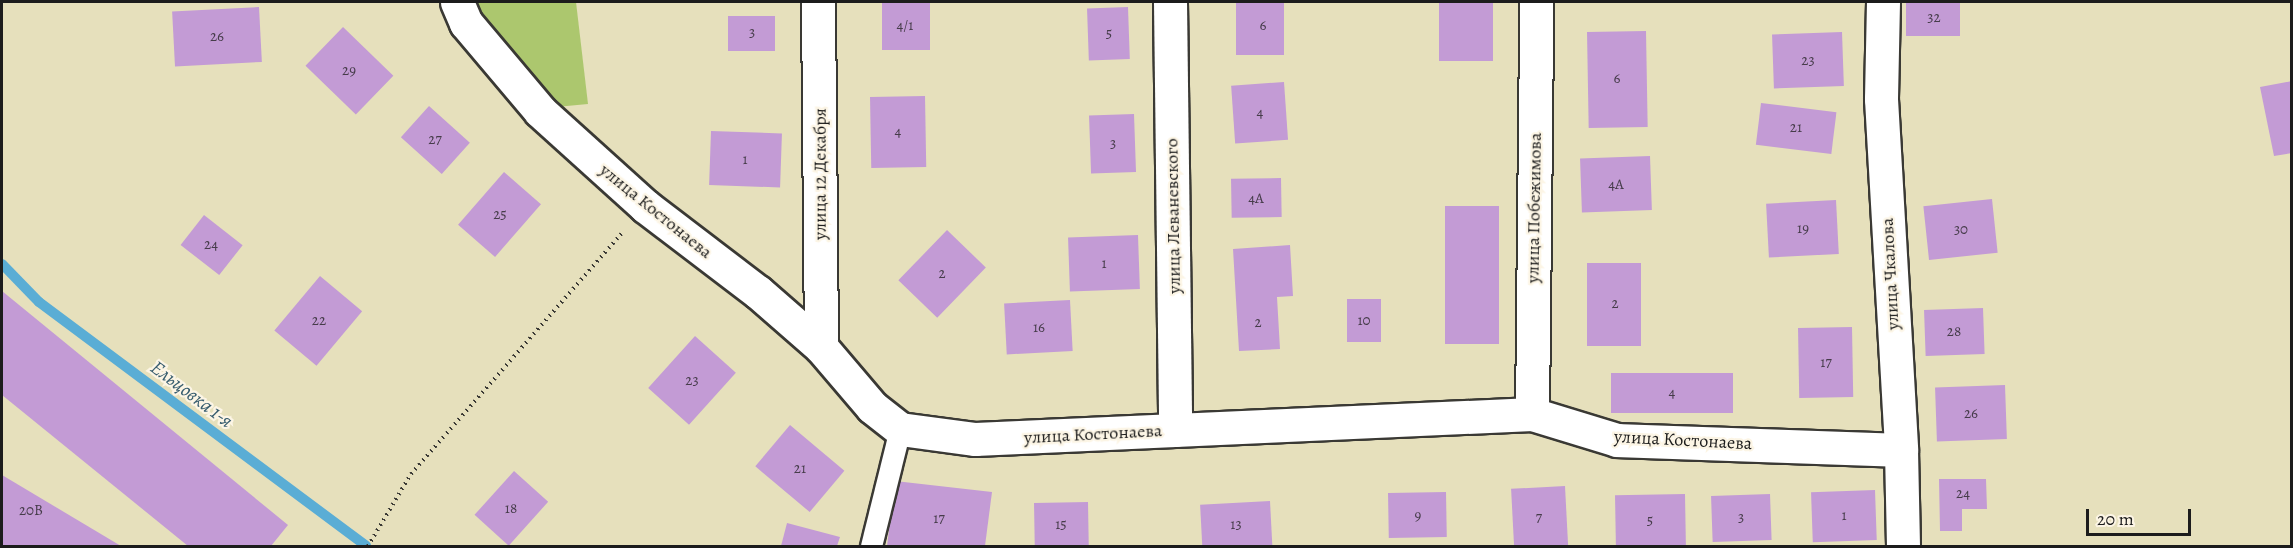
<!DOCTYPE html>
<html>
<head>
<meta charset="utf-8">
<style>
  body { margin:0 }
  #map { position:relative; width:2293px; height:548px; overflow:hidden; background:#e6e0bc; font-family:Alegreya,serif }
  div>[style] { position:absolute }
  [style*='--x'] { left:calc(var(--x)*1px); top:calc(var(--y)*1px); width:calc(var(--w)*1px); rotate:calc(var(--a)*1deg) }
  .green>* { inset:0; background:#acc76e }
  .stream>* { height:10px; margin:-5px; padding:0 5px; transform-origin:5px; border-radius:5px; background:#5aadd5 }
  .building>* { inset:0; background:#c39bd5; transform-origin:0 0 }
  .path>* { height:4px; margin-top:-2px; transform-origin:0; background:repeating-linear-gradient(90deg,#3a3934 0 1.5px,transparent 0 6px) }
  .roads { filter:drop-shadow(2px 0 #3a3934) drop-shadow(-2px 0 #3a3934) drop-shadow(0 2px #3a3934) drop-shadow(0 -2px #3a3934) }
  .service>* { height:21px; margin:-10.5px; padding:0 10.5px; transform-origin:10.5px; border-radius:10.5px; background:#fff }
  .minor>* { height:33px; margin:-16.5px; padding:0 16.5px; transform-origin:16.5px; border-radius:16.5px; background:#fff }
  span { translate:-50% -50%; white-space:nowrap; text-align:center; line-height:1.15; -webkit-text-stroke:4.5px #fcf5e5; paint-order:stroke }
  .number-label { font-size:15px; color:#463c4a }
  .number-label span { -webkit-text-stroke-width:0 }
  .street-label { font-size:18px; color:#1c1c1c }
  .water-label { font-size:20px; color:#385d6f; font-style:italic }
  .frame { position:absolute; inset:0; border:3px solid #1c1c1c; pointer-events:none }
  .scale { position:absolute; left:2086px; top:509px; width:105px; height:27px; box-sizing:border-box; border:3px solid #1c1c1c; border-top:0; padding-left:8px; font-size:18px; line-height:21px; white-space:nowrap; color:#1c1c1c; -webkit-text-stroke:4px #fcf5e5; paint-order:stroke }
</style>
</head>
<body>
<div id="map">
  <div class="green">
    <div style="clip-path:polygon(473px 2px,576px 2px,588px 104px,556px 107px,507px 57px)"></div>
  </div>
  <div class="stream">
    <div style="--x:2;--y:264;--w:53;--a:45.8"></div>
    <div style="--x:39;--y:302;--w:408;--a:36.7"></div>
  </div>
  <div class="building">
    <div style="left:882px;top:2px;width:48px;height:48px"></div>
    <div style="left:1236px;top:2px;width:48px;height:53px"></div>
    <div style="left:1439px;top:2px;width:54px;height:59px"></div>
    <div style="left:1906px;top:2px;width:54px;height:34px"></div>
    <div style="left:259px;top:7px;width:55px;height:87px;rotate:87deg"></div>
    <div style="left:1128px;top:7px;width:52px;height:41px;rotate:88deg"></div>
    <div style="left:728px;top:16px;width:47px;height:35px"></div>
    <div style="left:343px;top:27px;width:70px;height:54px;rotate:44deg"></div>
    <div style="left:1646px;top:31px;width:96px;height:59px;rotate:89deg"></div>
    <div style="left:1842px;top:32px;width:54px;height:70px;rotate:88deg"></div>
    <div style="clip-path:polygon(2292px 81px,2292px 153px,2274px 156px,2260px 87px)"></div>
    <div style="left:1284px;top:82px;width:58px;height:53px;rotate:86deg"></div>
    <div style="left:925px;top:96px;width:71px;height:55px;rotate:89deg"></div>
    <div style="left:1761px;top:103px;width:76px;height:42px;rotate:7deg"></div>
    <div style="left:429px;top:106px;width:55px;height:42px;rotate:42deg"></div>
    <div style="left:1134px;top:114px;width:58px;height:45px;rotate:88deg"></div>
    <div style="left:711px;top:131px;width:71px;height:54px;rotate:2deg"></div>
    <div style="left:1650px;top:156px;width:54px;height:70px;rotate:88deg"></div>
    <div style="left:504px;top:172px;width:49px;height:70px;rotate:41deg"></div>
    <div style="left:1281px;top:178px;width:39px;height:50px;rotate:89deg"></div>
    <div style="left:1992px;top:199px;width:54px;height:69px;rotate:84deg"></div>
    <div style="left:1836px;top:200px;width:54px;height:70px;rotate:87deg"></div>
    <div style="left:1499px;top:206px;width:138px;height:54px;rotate:90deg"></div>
    <div style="left:204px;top:215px;width:49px;height:38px;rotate:38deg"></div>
    <div style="left:947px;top:230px;width:54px;height:70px;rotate:44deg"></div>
    <div style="left:1138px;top:235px;width:54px;height:70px;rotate:88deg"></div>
    <div style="clip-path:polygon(1290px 245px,1293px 296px,1277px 297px,1280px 349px,1239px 351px,1233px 249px)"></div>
    <div style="left:1587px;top:263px;width:54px;height:83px"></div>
    <div style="left:320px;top:276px;width:55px;height:71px;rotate:40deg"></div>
    <div style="clip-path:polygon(2px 291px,288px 525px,271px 546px,188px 546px,2px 395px)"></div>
    <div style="left:1381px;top:299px;width:43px;height:34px;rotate:90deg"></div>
    <div style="left:1070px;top:300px;width:51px;height:66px;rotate:87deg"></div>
    <div style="left:1983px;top:308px;width:46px;height:59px;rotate:88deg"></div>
    <div style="left:1852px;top:327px;width:70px;height:54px;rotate:89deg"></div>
    <div style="left:695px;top:336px;width:55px;height:70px;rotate:42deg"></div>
    <div style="left:1611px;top:373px;width:122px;height:40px"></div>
    <div style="left:2005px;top:385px;width:54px;height:70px;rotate:88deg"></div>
    <div style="left:790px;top:425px;width:71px;height:54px;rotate:40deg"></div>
    <div style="left:514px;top:471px;width:46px;height:59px;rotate:42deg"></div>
    <div style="clip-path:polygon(2px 475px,121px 546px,2px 546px)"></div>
    <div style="clip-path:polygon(1939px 479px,1986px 479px,1987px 509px,1962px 509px,1962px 531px,1940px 531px)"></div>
    <div style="clip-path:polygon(895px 481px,992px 492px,985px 546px,887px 546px)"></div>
    <div style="left:1565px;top:486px;width:60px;height:54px;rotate:87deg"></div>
    <div style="left:1875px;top:490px;width:50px;height:64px;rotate:88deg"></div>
    <div style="left:1446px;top:492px;width:45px;height:58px;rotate:89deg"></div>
    <div style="left:1685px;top:494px;width:52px;height:70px;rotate:89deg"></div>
    <div style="left:1770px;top:494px;width:46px;height:59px;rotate:88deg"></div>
    <div style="left:1270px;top:501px;width:45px;height:70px;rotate:87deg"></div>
    <div style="left:1088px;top:502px;width:44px;height:54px;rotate:89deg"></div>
    <div style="clip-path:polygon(787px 523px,840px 537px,837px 546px,781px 546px)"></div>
  </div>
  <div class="path">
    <div style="--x:368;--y:546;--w:84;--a:-59.2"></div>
    <div style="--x:411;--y:474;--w:323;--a:-48.8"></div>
  </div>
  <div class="roads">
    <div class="service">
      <div style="--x:871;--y:546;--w:121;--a:-76.1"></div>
    </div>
    <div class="minor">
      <div style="--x:457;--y:2;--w:23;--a:67"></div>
      <div style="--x:466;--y:23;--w:115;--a:49.9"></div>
      <div style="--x:540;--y:111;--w:142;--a:42.1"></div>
      <div style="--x:645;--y:206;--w:142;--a:37.3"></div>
      <div style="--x:758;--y:292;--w:84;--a:41.1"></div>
      <div style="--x:821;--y:347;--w:79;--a:49.6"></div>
      <div style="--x:872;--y:407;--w:36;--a:38"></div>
      <div style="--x:900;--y:429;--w:76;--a:7.6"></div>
      <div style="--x:975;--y:439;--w:558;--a:-2.57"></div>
      <div style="--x:1532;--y:414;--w:89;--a:17"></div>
      <div style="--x:1617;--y:440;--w:284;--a:2"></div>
      <div style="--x:818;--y:2;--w:345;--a:89.5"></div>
      <div style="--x:1170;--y:2;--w:428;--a:89.3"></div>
      <div style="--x:1883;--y:2;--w:97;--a:91.2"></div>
      <div style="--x:1881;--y:99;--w:352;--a:86.7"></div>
      <div style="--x:1901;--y:450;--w:96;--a:88.8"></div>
      <div style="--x:1532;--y:414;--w:412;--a:-89.4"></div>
    </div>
  </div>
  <div class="number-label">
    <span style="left:1934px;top:18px">32</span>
    <span style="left:905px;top:26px">4/1</span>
    <span style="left:1263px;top:26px">6</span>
    <span style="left:752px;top:33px">3</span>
    <span style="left:1109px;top:34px">5</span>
    <span style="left:217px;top:37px">26</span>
    <span style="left:1808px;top:61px">23</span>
    <span style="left:349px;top:71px">29</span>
    <span style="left:1617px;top:79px">6</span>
    <span style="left:1260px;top:113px">4</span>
    <span style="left:1796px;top:128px">21</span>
    <span style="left:898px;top:132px">4</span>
    <span style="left:435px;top:140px">27</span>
    <span style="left:1113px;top:144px">3</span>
    <span style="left:745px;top:160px">1</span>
    <span style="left:1616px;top:185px">4А</span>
    <span style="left:1256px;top:199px">4А</span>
    <span style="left:500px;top:215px">25</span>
    <span style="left:1803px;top:229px">19</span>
    <span style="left:1961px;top:230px">30</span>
    <span style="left:211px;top:245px">24</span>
    <span style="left:1104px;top:264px">1</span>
    <span style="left:942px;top:274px">2</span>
    <span style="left:1615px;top:304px">2</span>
    <span style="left:319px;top:321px">22</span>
    <span style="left:1364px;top:321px">10</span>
    <span style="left:1258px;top:323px">2</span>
    <span style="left:1039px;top:328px">16</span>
    <span style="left:1954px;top:332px">28</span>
    <span style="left:1826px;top:363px">17</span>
    <span style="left:692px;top:381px">23</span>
    <span style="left:1672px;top:393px">4</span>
    <span style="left:1971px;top:414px">26</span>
    <span style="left:800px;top:469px">21</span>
    <span style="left:1963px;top:494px">24</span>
    <span style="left:511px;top:509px">18</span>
    <span style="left:31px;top:511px">20В</span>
    <span style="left:1418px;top:516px">9</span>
    <span style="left:1844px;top:516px">1</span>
    <span style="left:1539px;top:518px">7</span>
    <span style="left:1741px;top:518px">3</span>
    <span style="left:939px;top:519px">17</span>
    <span style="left:1650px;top:521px">5</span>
    <span style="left:1061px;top:525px">15</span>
    <span style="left:1236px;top:525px">13</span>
  </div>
  <div class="street-label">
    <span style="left:820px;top:174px;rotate:-90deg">улица 12 Декабря</span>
    <span style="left:1534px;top:208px;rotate:-89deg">улица Побежимова</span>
    <span style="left:656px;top:211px;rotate:39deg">улица Костонаева</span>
    <span style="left:1173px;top:216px;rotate:-91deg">улица Леваневского</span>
    <span style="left:1890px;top:274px;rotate:-93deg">улица Чкалова</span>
    <span style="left:1093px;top:434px;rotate:-3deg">улица Костонаева</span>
    <span style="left:1683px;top:440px;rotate:3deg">улица Костонаева</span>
  </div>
  <div class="water-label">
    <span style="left:192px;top:394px;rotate:37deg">Ельцовка 1-я</span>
  </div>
  <div class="frame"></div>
  <div class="scale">20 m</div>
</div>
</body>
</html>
